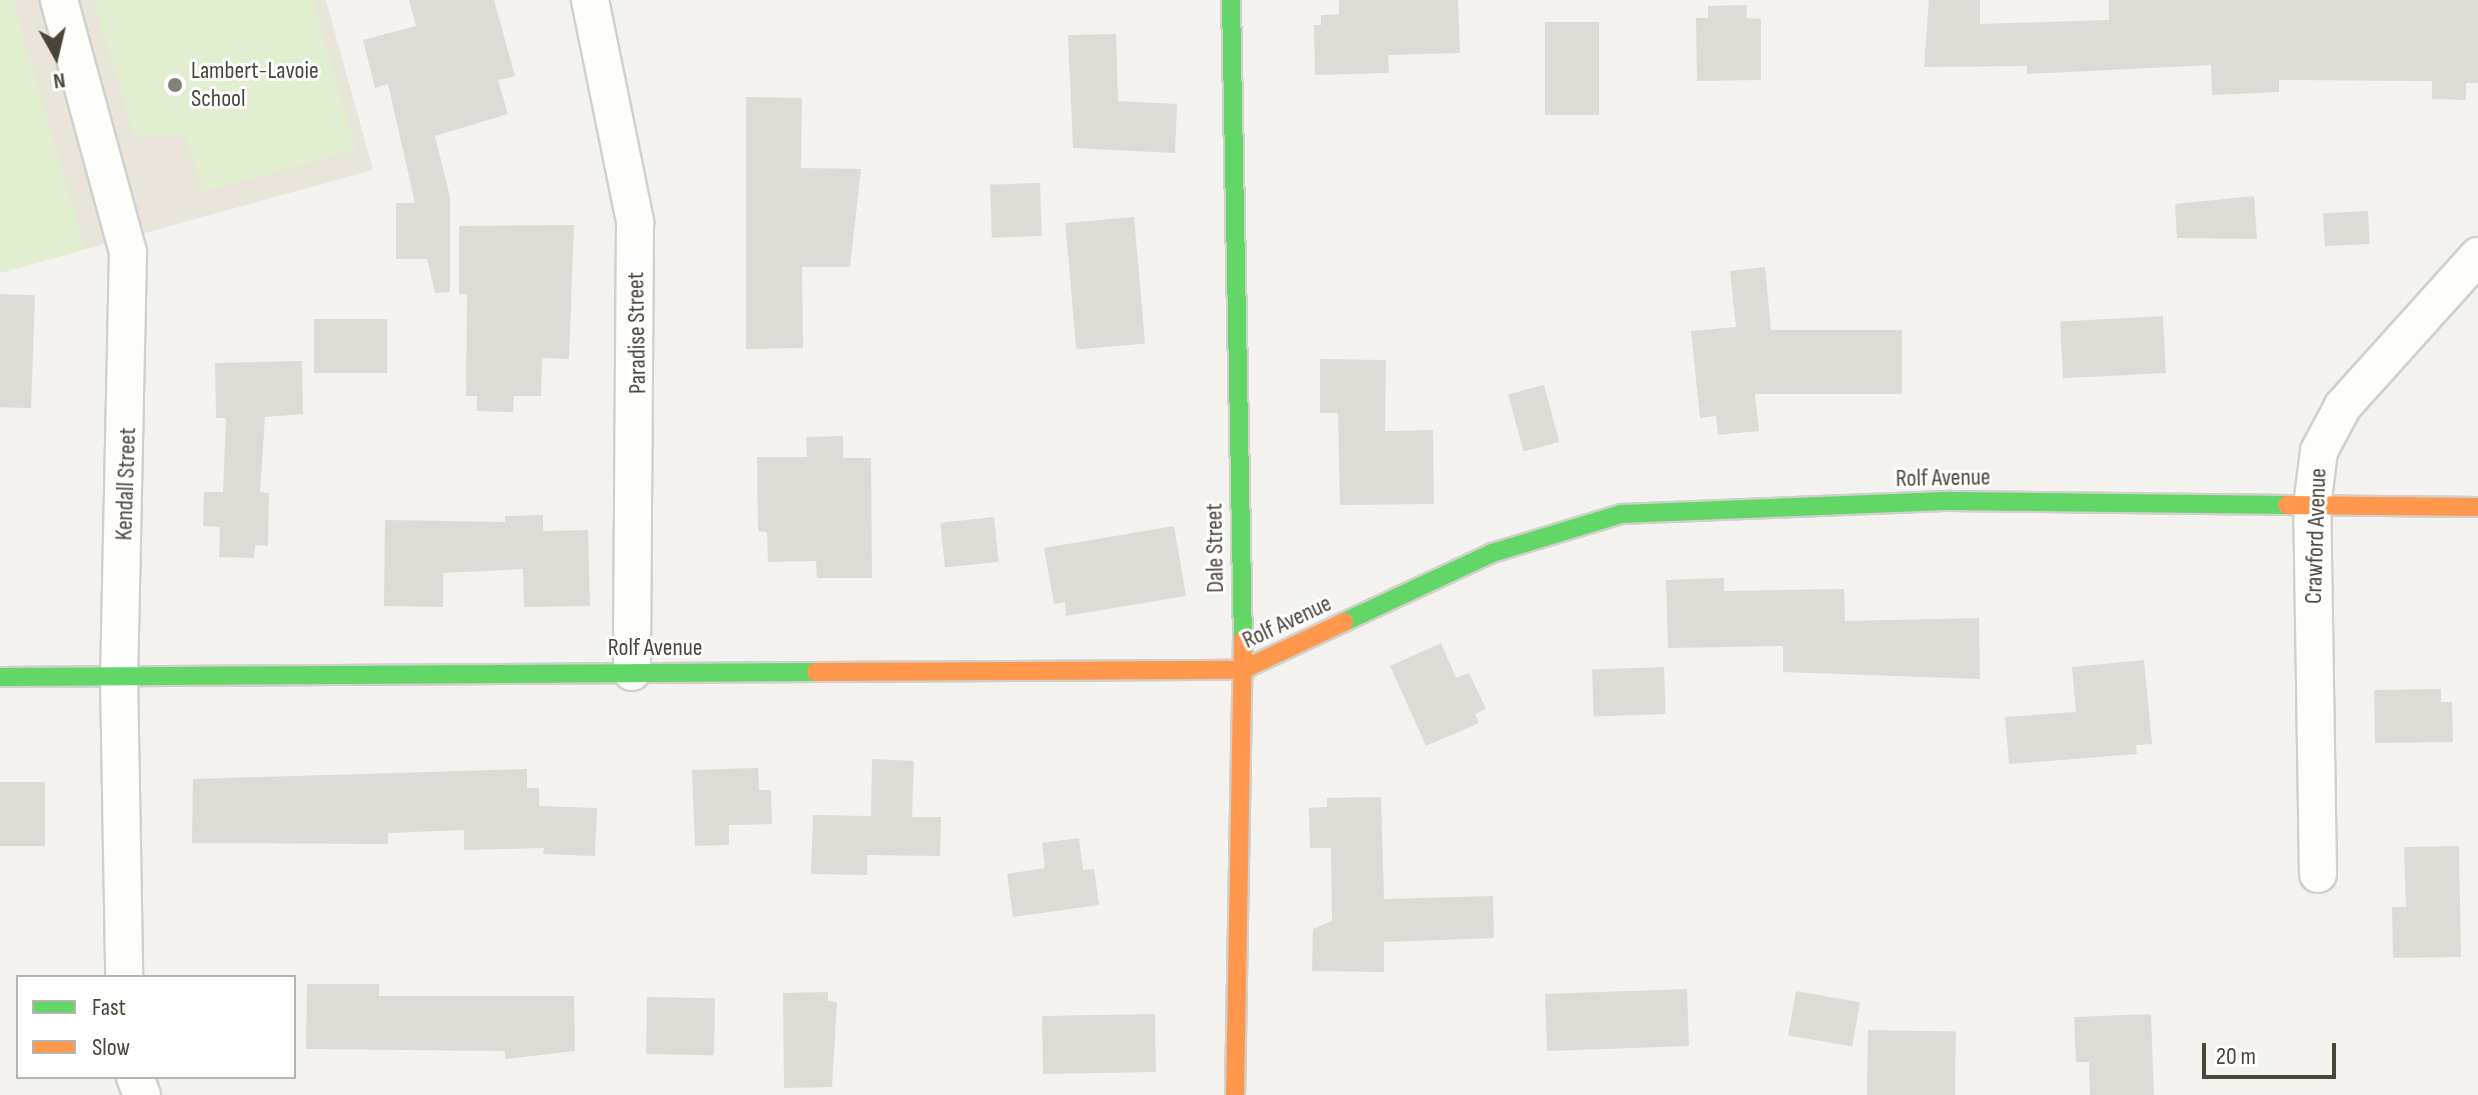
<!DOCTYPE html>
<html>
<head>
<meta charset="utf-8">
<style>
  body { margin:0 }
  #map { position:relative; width:2478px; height:1095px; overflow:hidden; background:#f4f2ee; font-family:"Sofia Sans Condensed",sans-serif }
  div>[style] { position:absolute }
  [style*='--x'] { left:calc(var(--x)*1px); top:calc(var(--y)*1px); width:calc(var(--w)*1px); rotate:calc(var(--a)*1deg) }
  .education>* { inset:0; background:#eae5da }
  .green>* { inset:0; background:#e1eecf }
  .building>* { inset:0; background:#dedbd6; transform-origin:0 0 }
  .roads { filter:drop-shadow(2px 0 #d2d0cb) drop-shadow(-2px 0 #d2d0cb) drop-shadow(0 2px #d2d0cb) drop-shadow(0 -2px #d2d0cb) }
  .street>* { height:36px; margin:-18px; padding:0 18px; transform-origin:18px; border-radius:18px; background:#fdfdfc }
  .fast>* { height:18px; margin:-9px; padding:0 9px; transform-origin:9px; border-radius:9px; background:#63d668 }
  .slow>* { height:18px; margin:-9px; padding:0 9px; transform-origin:9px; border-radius:9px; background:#ff974d }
  .dots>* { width:22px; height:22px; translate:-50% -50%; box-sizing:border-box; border:4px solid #fff; border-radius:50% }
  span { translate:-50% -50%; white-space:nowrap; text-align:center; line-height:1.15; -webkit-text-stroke:6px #fff; paint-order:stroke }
  .poi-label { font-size:24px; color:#4b4439 }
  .left { translate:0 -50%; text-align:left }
  .street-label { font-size:24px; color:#4b4439 }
  .legend { position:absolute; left:16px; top:975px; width:280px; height:104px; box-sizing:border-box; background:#fff; border:2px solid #b7b4b0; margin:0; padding:10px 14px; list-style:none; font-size:24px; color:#4b4439 }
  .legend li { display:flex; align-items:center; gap:16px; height:40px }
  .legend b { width:40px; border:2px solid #b7b4b0 }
  .north { position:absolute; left:16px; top:16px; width:80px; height:80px; -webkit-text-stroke:6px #fff; paint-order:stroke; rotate:172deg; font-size:22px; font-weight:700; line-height:32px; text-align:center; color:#4b4439 }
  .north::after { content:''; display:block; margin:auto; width:28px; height:36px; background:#4b4439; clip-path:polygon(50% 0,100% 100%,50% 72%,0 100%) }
  .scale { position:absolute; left:2202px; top:1043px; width:134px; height:36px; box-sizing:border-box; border:4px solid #4b4439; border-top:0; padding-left:10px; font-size:24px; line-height:28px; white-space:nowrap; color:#4b4439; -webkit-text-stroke:6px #fff; paint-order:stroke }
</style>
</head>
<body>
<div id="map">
  <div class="education">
    <div style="clip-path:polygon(0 0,326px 0,373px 170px,0 273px)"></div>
  </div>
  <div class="green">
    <div style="clip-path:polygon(0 0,13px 0,85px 249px,0 273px)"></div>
    <div style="clip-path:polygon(93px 0,313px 0,356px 150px,203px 192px,185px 136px,134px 135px)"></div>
  </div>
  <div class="building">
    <div style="clip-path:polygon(409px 0,494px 0,515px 76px,498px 80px,508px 114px,435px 136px,450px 197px,450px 292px,435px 293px,427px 259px,396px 259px,396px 203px,415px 203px,388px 84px,375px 88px,363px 40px,416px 26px)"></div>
    <div style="clip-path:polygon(1339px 0,1458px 0,1460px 53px,1388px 55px,1389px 73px,1315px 75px,1314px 25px,1321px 25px,1321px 15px,1339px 14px)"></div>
    <div style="clip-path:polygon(1929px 0,1980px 0,1980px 24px,2109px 20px,2109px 0,2478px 0,2478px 83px,2466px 83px,2466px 100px,2432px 99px,2432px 81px,2426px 81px,2279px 80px,2279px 92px,2212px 95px,2211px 65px,2027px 74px,2027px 66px,1924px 67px)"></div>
    <div style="clip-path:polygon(1747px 5px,1746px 18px,1761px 19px,1761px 80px,1697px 81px,1696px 18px,1708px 18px,1708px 6px)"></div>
    <div style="left:1545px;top:22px;width:54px;height:93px"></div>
    <div style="clip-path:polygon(1116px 34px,1118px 101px,1177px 104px,1175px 153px,1073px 148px,1068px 35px)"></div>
    <div style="clip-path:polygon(746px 97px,802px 98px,801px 168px,861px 169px,850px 267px,802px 267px,803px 348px,746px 349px)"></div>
    <div style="left:1040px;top:183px;width:53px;height:50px;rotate:88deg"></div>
    <div style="clip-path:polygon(2254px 196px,2257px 239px,2177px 238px,2175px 204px)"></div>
    <div style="left:2368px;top:211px;width:33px;height:45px;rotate:87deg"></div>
    <div style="left:1134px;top:217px;width:127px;height:69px;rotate:85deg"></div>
    <div style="clip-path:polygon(574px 225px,569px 359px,542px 358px,541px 396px,514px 396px,513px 412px,477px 411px,477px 396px,466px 396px,467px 294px,459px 294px,459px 226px)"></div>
    <div style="clip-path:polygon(1765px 267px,1771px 330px,1902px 330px,1902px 394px,1755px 394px,1759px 431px,1718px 435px,1716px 416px,1700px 418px,1691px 331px,1736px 327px,1730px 271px)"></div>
    <div style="left:0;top:294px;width:35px;height:113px;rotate:2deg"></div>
    <div style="left:2163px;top:316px;width:57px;height:103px;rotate:87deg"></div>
    <div style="left:314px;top:319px;width:73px;height:54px"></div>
    <div style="clip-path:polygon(1320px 359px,1386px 360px,1385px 431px,1433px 430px,1434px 504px,1340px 505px,1338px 413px,1320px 413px)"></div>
    <div style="clip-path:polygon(302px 361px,303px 414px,265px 417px,260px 492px,269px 493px,268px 546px,255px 545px,254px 558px,219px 557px,220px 527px,203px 526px,204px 492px,223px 492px,226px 418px,216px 418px,215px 363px)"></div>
    <div style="left:1544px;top:385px;width:59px;height:37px;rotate:75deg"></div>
    <div style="clip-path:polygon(843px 436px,843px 458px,871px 458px,872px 578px,817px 578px,816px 561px,768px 562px,767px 532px,758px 531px,757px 457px,807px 457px,806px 437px)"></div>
    <div style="clip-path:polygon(543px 515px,543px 531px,588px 530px,590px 606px,524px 607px,523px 569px,443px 573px,443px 607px,384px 606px,385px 520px,505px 522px,505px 516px)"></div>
    <div style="left:994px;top:517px;width:45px;height:54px;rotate:84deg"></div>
    <div style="clip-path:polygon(1174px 526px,1186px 596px,1066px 616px,1065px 602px,1054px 604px,1044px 548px)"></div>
    <div style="clip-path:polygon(1724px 578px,1724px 591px,1844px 589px,1845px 621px,1979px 618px,1980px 679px,1783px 672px,1783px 646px,1668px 648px,1666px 580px)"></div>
    <div style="clip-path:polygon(1441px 643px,1456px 678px,1469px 673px,1486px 709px,1475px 714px,1479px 723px,1426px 746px,1390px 666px)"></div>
    <div style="clip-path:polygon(2144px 660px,2152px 744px,2136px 745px,2137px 754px,2009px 764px,2005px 717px,2076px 712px,2072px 667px)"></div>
    <div style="left:1664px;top:667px;width:47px;height:72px;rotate:88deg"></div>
    <div style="clip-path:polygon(2441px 689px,2441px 702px,2452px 702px,2453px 742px,2375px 743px,2374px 690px)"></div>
    <div style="clip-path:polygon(872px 759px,914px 761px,912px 817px,941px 817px,940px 856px,867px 855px,867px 875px,811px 874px,813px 815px,871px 816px)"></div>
    <div style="clip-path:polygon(758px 768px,759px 790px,771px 790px,772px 824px,729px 825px,729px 845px,695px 846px,692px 770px)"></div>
    <div style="clip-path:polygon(527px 769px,527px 788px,539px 788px,539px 806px,597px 808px,595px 856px,543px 854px,544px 848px,464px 850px,464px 830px,388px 833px,388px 844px,192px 843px,193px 779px)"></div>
    <div style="left:0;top:782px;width:45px;height:64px"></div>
    <div style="clip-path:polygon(1381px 797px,1384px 899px,1493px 896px,1494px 938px,1384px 942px,1384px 972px,1312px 971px,1313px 929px,1332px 921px,1331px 848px,1310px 848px,1309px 808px,1327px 807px,1327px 798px)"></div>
    <div style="clip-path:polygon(1079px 838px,1083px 870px,1094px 869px,1099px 905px,1013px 917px,1007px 874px,1045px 868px,1042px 843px)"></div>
    <div style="clip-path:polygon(2459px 846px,2461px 957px,2393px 958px,2392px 907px,2406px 907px,2404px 847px)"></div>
    <div style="clip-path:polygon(307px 984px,379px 984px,379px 996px,574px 996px,575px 1051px,505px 1059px,505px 1051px,306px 1049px)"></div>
    <div style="left:1687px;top:989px;width:57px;height:142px;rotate:88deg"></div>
    <div style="left:1796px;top:991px;width:65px;height:45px;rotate:10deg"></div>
    <div style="clip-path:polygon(828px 992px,828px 1001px,837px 1002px,832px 1087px,784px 1088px,783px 993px)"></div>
    <div style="left:647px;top:997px;width:68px;height:57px;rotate:1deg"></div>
    <div style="left:1155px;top:1014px;width:58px;height:113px;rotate:89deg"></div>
    <div style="clip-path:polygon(2151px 1014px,2154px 1095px,2090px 1095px,2089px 1062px,2076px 1062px,2074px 1017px)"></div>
    <div style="left:1868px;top:1030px;width:88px;height:65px;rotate:1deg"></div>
  </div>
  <div class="roads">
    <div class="street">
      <div style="--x:59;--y:0;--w:261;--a:74.7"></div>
      <div style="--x:128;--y:252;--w:424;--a:91.2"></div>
      <div style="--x:119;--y:676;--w:301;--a:89"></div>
      <div style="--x:590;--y:0;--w:227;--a:78.5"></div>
      <div style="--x:635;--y:222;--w:450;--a:90.4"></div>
      <div style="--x:2318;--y:874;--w:368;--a:-90.9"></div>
      <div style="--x:2312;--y:506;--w:55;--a:-82.7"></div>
      <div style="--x:2319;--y:451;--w:51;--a:-61.9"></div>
      <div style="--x:2343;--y:406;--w:202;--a:-48"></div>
      <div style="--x:135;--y:1077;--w:19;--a:69"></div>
    </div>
    <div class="fast">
      <div style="--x:1231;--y:0;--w:640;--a:88.93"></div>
      <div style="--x:1344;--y:622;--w:163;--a:-25"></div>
      <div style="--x:1492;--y:553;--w:135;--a:-16.8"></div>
      <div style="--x:1621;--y:514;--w:330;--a:-2.3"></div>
      <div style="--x:1951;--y:501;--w:336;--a:0.7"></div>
      <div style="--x:0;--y:677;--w:816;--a:-0.35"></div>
    </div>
    <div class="slow">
      <div style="--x:2287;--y:505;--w:191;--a:0.6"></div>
      <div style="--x:816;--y:672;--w:426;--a:-0.3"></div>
      <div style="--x:1242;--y:670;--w:113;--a:-25.2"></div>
      <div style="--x:1235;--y:1095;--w:455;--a:-89"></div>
    </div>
  </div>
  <div class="dots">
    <div style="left:175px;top:85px;background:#868178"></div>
  </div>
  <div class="poi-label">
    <span class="left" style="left:191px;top:85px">Lambert-Lavoie<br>School</span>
  </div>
  <div class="street-label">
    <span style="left:637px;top:333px;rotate:-91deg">Paradise Street</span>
    <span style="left:1943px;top:478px;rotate:-1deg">Rolf Avenue</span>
    <span style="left:126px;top:484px;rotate:-88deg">Kendall Street</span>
    <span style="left:2316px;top:536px;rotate:-88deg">Crawford Avenue</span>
    <span style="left:1215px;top:548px;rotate:-91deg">Dale Street</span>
    <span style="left:1287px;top:622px;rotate:-25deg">Rolf Avenue</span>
    <span style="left:655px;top:648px">Rolf Avenue</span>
  </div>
  <ul class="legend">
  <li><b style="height:10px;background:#63d668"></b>Fast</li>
  <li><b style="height:10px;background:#ff974d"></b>Slow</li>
  </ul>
  <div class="north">N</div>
  <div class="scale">20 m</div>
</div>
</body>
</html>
